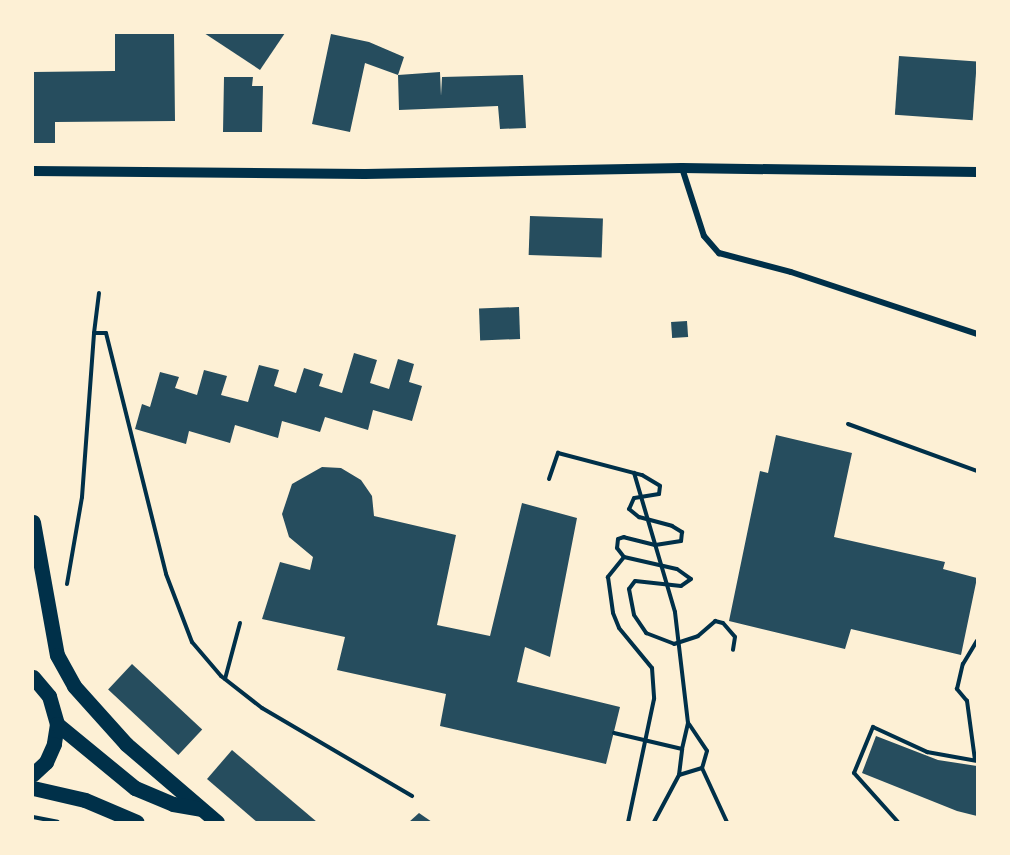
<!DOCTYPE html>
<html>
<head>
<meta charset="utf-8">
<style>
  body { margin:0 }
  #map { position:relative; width:1010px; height:855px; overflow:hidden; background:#fdf0d5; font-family:Roboto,sans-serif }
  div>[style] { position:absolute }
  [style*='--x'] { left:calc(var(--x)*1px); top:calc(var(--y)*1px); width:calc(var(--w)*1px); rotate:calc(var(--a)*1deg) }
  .building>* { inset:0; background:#264d5e; transform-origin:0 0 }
  .path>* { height:4px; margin:-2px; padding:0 2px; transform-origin:2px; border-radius:2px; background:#003049 }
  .minor>* { height:6px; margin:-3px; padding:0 3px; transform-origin:3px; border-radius:3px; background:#003049 }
  .tertiary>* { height:10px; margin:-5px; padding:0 5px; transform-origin:5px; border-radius:5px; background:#003049 }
  .primary>* { height:15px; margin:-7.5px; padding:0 7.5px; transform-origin:7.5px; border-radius:7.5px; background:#003049 }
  span { translate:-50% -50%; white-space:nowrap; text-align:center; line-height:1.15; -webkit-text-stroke:6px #fdf0d5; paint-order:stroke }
  .frame { position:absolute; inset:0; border:34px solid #fdf0d5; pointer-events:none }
</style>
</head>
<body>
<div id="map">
  <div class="building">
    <div style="clip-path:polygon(115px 33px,174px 33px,175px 121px,55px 122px,55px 143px,33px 143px,33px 72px,115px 71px)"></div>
    <div style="clip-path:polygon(204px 33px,285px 33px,260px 70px)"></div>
    <div style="clip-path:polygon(331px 34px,369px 42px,404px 57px,398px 75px,365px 63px,350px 132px,312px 124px)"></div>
    <div style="left:899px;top:56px;width:78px;height:59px;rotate:4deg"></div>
    <div style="clip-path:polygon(440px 72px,441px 96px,442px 77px,523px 75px,526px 128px,500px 129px,498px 106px,399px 110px,398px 75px)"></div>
    <div style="clip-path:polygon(224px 77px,253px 77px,252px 86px,263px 86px,262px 132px,223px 132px)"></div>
    <div style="left:530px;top:216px;width:73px;height:39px;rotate:2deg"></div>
    <div style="left:519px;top:307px;width:32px;height:40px;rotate:88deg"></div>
    <div style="left:687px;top:321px;width:16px;height:16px;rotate:86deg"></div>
    <div style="clip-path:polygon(354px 353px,377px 360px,370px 383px,389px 389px,398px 359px,414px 364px,409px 382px,422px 386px,412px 421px,373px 410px,368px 430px,325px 417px,320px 432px,282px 421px,278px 438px,235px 425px,230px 443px,189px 431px,186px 444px,135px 429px,142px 404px,150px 407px,160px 372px,179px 377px,175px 388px,197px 395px,204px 370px,227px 376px,221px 395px,248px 402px,259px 365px,279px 370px,274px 386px,296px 393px,304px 368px,323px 374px,319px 386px,342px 393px)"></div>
    <div style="clip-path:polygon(776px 435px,852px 453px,834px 537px,945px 562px,943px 569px,977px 578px,961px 655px,851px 629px,845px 649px,729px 621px,760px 471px,768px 473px)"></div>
    <div style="clip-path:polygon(322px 467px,341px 468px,361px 480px,372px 496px,374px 516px,456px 535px,437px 625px,490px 636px,522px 503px,577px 518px,550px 657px,525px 647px,517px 682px,620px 707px,606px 764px,440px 726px,446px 694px,337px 670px,345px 637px,262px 619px,280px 562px,310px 570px,313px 557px,289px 537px,282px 514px,292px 484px)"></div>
    <div style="left:132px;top:664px;width:96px;height:35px;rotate:43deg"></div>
    <div style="clip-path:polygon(876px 736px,938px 760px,977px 766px,977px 816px,957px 811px,862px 773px)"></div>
    <div style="clip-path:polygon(232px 750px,317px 822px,257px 822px,207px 779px)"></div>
    <div style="clip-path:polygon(419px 813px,432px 822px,409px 822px)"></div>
  </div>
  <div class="path">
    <div style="--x:99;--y:293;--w:40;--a:97.1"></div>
    <div style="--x:94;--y:333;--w:12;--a:0"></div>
    <div style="--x:106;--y:333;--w:248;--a:76"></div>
    <div style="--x:166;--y:574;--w:73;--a:69.1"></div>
    <div style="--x:192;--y:642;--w:45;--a:49.5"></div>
    <div style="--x:221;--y:676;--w:52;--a:38"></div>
    <div style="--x:262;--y:708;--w:174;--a:30.4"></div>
    <div style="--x:848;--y:424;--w:137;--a:20"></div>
    <div style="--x:549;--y:479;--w:28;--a:-71"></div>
    <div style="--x:558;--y:453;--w:87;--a:14.7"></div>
    <div style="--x:642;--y:475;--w:21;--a:31"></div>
    <div style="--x:660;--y:486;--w:8;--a:97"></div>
    <div style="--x:659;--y:494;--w:25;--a:171"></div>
    <div style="--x:634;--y:498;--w:12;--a:114"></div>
    <div style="--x:629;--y:509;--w:13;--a:39"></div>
    <div style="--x:639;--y:517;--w:34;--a:15"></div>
    <div style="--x:672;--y:526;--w:12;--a:31"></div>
    <div style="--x:682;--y:532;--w:9;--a:96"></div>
    <div style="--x:681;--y:541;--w:26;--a:171"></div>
    <div style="--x:655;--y:545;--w:32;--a:-166"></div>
    <div style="--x:624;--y:537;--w:6;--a:162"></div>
    <div style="--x:618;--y:539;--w:9;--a:96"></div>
    <div style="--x:617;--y:548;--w:11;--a:52"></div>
    <div style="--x:624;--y:557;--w:54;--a:12.8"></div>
    <div style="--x:677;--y:569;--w:17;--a:36"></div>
    <div style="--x:691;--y:579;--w:12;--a:145"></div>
    <div style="--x:681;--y:586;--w:46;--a:-173.8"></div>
    <div style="--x:635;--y:581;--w:10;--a:127"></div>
    <div style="--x:629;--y:589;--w:26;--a:79"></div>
    <div style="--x:634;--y:615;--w:22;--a:56"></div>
    <div style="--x:646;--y:633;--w:30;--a:21"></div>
    <div style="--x:674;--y:644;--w:25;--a:-18"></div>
    <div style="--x:698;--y:636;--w:23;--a:-41"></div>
    <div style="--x:715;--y:621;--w:8;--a:14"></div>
    <div style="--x:723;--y:623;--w:18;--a:49"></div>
    <div style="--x:735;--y:637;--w:13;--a:99"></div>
    <div style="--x:624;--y:557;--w:26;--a:129"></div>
    <div style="--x:608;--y:577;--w:36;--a:82"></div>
    <div style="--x:613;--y:613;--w:16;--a:68"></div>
    <div style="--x:619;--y:628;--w:52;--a:50.5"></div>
    <div style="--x:652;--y:668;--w:31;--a:86"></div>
    <div style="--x:654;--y:699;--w:126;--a:101.9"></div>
    <div style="--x:67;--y:584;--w:88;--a:-80.2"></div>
    <div style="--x:82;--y:497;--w:164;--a:-85.8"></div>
    <div style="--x:225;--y:679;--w:58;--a:-75"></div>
    <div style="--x:689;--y:724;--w:32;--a:56"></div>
    <div style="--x:707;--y:751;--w:18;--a:106"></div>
    <div style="--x:614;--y:733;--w:70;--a:13.2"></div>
    <div style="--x:682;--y:749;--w:27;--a:-77"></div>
    <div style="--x:688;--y:723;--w:112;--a:-96.7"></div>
    <div style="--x:675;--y:612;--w:145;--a:-106.4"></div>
    <div style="--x:975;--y:760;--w:60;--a:-97.7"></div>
    <div style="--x:967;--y:701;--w:16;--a:-130"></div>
    <div style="--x:957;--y:689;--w:26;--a:-77"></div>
    <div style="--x:963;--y:664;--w:27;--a:-59"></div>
    <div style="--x:679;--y:775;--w:24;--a:-17"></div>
    <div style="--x:702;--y:768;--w:60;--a:65.2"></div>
    <div style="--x:33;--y:817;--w:25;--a:11"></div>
    <div style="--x:654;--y:822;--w:53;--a:-62"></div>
    <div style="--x:679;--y:775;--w:26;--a:-83"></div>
    <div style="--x:898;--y:822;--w:66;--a:-131.9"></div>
    <div style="--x:854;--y:773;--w:50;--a:-67.6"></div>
    <div style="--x:873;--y:727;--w:60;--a:24.8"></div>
    <div style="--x:927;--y:752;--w:51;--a:10.2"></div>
  </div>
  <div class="minor">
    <div style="--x:682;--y:168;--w:71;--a:72.1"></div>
    <div style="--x:704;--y:236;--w:23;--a:49"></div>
    <div style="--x:719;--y:253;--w:74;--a:14.8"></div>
    <div style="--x:791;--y:272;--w:196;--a:18.4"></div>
  </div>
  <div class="tertiary">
    <div style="--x:33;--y:171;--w:332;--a:0.5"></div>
    <div style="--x:365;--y:174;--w:317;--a:-1.1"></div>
    <div style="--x:682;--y:168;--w:295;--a:0.8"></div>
  </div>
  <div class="primary">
    <div style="--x:33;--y:522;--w:135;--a:79.8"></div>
    <div style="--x:57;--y:655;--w:35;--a:61"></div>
    <div style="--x:74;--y:686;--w:78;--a:48.1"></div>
    <div style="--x:126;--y:744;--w:120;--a:40.6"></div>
    <div style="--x:33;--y:677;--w:25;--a:50"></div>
    <div style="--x:49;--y:696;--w:29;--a:74"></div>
    <div style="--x:57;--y:724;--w:20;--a:99"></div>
    <div style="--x:54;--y:744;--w:20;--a:114"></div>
    <div style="--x:46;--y:762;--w:18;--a:137"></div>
    <div style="--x:57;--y:724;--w:101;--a:39.4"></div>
    <div style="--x:135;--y:788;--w:41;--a:22.8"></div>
    <div style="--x:173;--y:804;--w:28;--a:10"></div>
    <div style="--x:33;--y:788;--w:53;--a:13"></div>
    <div style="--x:85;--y:800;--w:56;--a:22.9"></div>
  </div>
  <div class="frame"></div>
</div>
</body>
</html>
